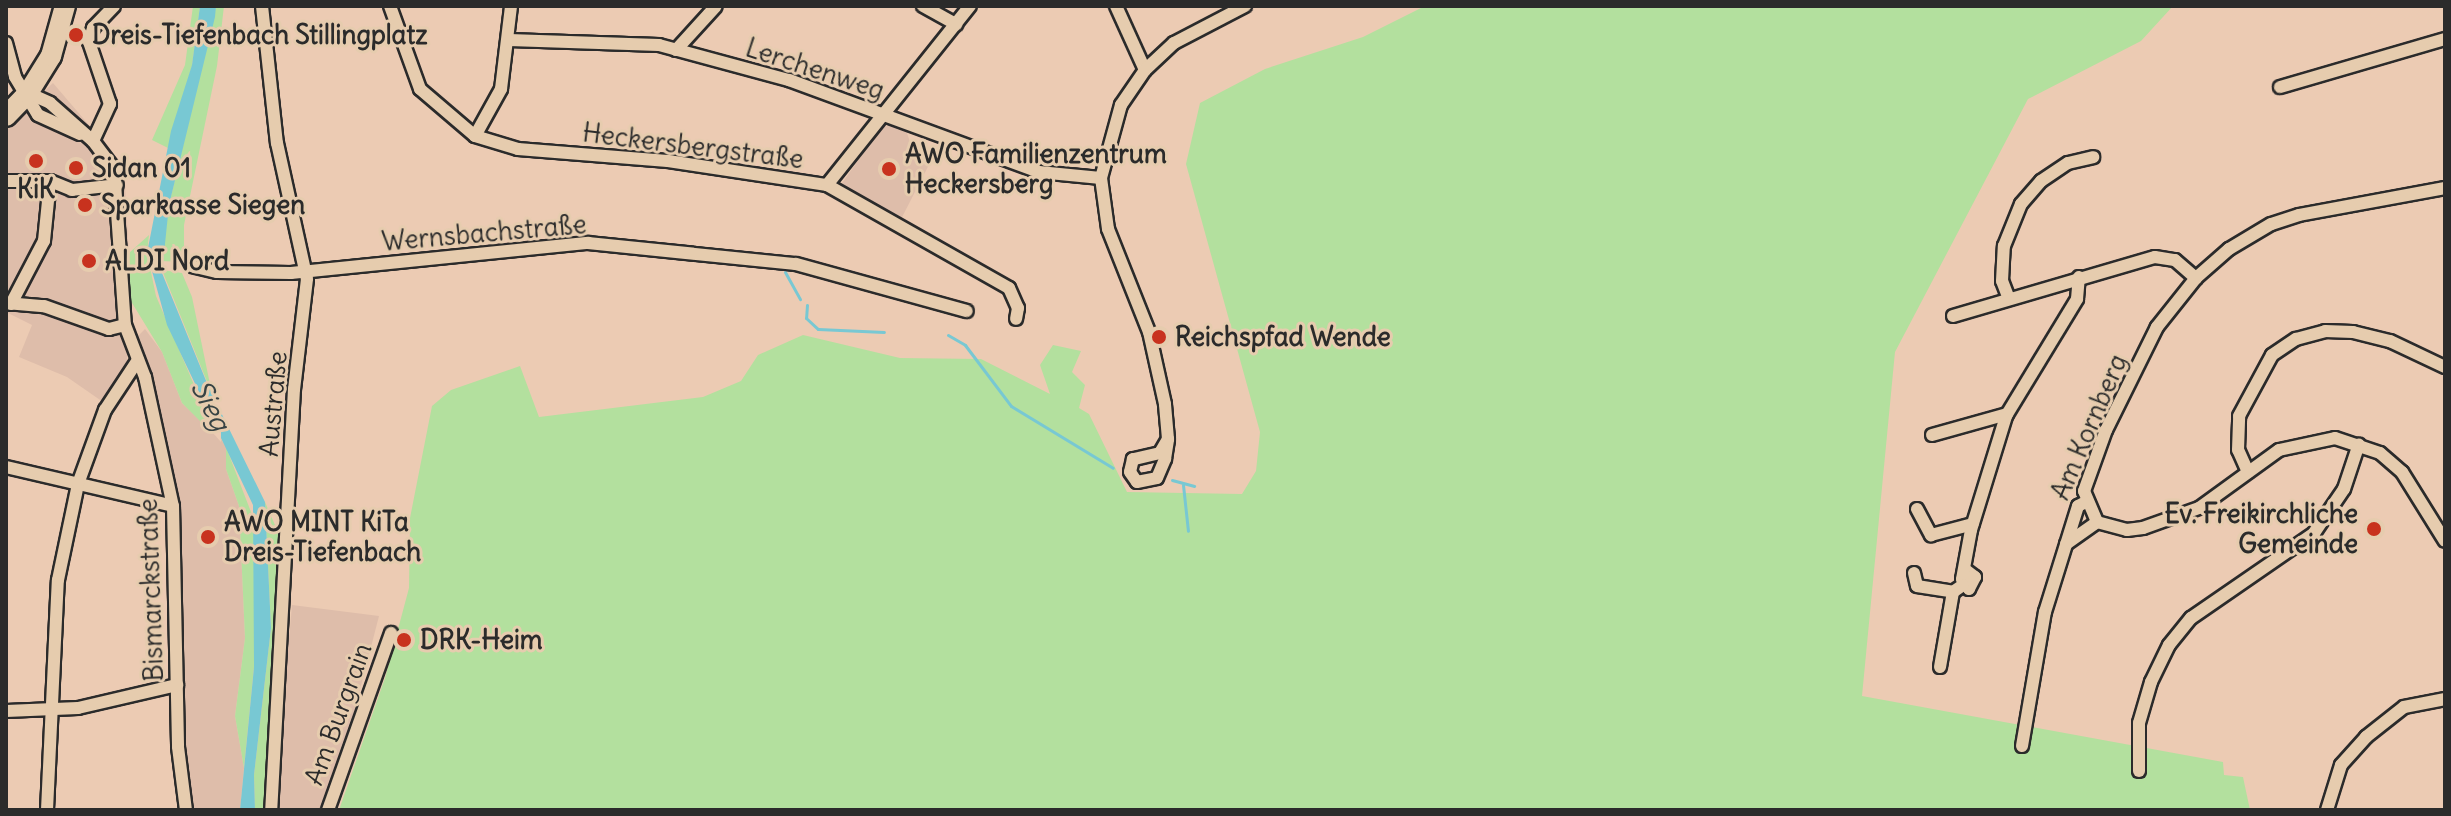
<!DOCTYPE html>
<html>
<head>
<meta charset="utf-8">
<style>
  body { margin:0 }
  #map { position:relative; width:2451px; height:816px; overflow:hidden; background:#eccbb3; font-family:Delius,sans-serif }
  div>[style] { position:absolute }
  [style*='--x'] { left:calc(var(--x)*1px); top:calc(var(--y)*1px); width:calc(var(--w)*1px); rotate:calc(var(--a)*1deg) }
  .built>* { inset:0; background:#debdaa }
  .green>* { inset:0; background:#b3e09e }
  .water>* { inset:0; background:#78c8d3 }
  .pier>* { inset:0; background:#eccbb3 }
  .stream>* { height:3px; margin:-1.5px; padding:0 1.5px; transform-origin:1.5px; border-radius:1.5px; background:#78c8d3 }
  .roads { filter:drop-shadow(2px 0 #2b2b2b) drop-shadow(-2px 0 #2b2b2b) drop-shadow(0 2px #2b2b2b) drop-shadow(0 -2px #2b2b2b) }
  .minor>* { height:12px; margin:-6px; padding:0 6px; transform-origin:6px; border-radius:6px; background:#e6ccae }
  .primary>* { height:20px; margin:-10px; padding:0 10px; transform-origin:10px; border-radius:10px; background:#e6ccae }
  .dots>* { width:22px; height:22px; translate:-50% -50%; box-sizing:border-box; border:4px solid #e6ccae; border-radius:50% }
  span { translate:-50% -50%; white-space:nowrap; text-align:center; line-height:1.15; -webkit-text-stroke:6px #e6ccae; paint-order:stroke }
  .poi-label { font-size:26px; color:#2b2b2b; font-weight:700 }
  .left { translate:0 -50%; text-align:left }
  .right { translate:-100% -50%; text-align:right }
  .street-label { font-size:26px; color:#2b2b2b }
  .water-label { font-size:28px; color:#374344; font-style:italic }
  .frame { position:absolute; inset:0; border:8px solid #2b2b2b; pointer-events:none }
</style>
</head>
<body>
<div id="map">
  <div class="built">
    <div style="clip-path:polygon(53px 83px,124px 166px,130px 275px,127px 363px,103px 402px,67px 377px,19px 357px,32px 325px,6px 312px,6px 127px)"></div>
    <div style="clip-path:polygon(892px 125px,906px 130px,910px 142px,935px 153px,899px 223px,840px 186px,882px 127px)"></div>
    <div style="clip-path:polygon(145px 329px,162px 352px,182px 403px,207px 426px,210px 422px,226px 447px,226px 469px,239px 506px,245px 638px,235px 716px,244px 768px,240px 810px,192px 810px,181px 708px,171px 477px,135px 339px)"></div>
    <div style="clip-path:polygon(292px 605px,379px 616px,329px 810px,274px 810px)"></div>
  </div>
  <div class="green">
    <div style="clip-path:polygon(193px 6px,200px 6px,192px 66px,168px 148px,152px 140px,185px 65px)"></div>
    <div style="clip-path:polygon(216px 6px,224px 6px,217px 66px,184px 225px,184px 262px,161px 261px,169px 205px)"></div>
    <div style="clip-path:polygon(1425px 6px,2173px 6px,2141px 41px,2028px 99px,1895px 352px,1862px 696px,2223px 762px,2224px 775px,2243px 777px,2250px 810px,339px 810px,385px 678px,409px 588px,410px 518px,432px 406px,451px 390px,520px 366px,539px 417px,703px 397px,741px 381px,758px 355px,803px 335px,900px 358px,981px 359px,1050px 394px,1040px 365px,1053px 345px,1081px 351px,1072px 372px,1085px 385px,1079px 408px,1089px 414px,1127px 492px,1242px 494px,1256px 471px,1260px 432px,1186px 164px,1200px 103px,1265px 69px,1363px 37px)"></div>
    <div style="clip-path:polygon(149px 235px,147px 253px,156px 296px,210px 422px,206px 427px,182px 403px,162px 352px,129px 298px,129px 253px)"></div>
    <div style="clip-path:polygon(162px 270px,182px 273px,192px 297px,212px 394px)"></div>
    <div style="clip-path:polygon(226px 447px,256px 525px,254px 667px,244px 768px,235px 716px,245px 638px,239px 506px,226px 469px)"></div>
    <div style="clip-path:polygon(265px 502px,278px 532px,279px 602px,267px 810px,255px 810px,254px 775px,271px 628px)"></div>
  </div>
  <div class="water">
    <div style="clip-path:polygon(200px 6px,216px 6px,215px 17px,169px 205px,162px 273px,209px 388px,265px 502px,271px 628px,254px 775px,255px 810px,240px 810px,254px 667px,253px 505px,167px 325px,147px 253px,171px 131px,192px 65px)"></div>
  </div>
  <div class="pier">
    <div style="clip-path:polygon(213px 386px,221px 402px,221px 442px,213px 433px)"></div>
  </div>
  <div class="stream">
    <div style="--x:785;--y:272;--w:31;--a:61"></div>
    <div style="--x:807;--y:305;--w:13;--a:94"></div>
    <div style="--x:806;--y:318;--w:16;--a:43"></div>
    <div style="--x:818;--y:329;--w:66;--a:2.6"></div>
    <div style="--x:948;--y:335;--w:20;--a:30"></div>
    <div style="--x:965;--y:345;--w:76;--a:53"></div>
    <div style="--x:1011;--y:406;--w:119;--a:31.3"></div>
    <div style="--x:1172;--y:480;--w:23;--a:15"></div>
    <div style="--x:1183;--y:485;--w:46;--a:83.8"></div>
  </div>
  <div class="roads">
    <div class="minor">
      <div style="--x:262;--y:6;--w:138;--a:83.8"></div>
      <div style="--x:277;--y:143;--w:139;--a:77.6"></div>
      <div style="--x:307;--y:279;--w:111;--a:96.7"></div>
      <div style="--x:294;--y:389;--w:422;--a:93.1"></div>
      <div style="--x:390;--y:6;--w:88;--a:70.1"></div>
      <div style="--x:420;--y:89;--w:72;--a:40.5"></div>
      <div style="--x:475;--y:136;--w:45;--a:16.8"></div>
      <div style="--x:518;--y:149;--w:150;--a:4.6"></div>
      <div style="--x:668;--y:161;--w:161;--a:8.6"></div>
      <div style="--x:827;--y:185;--w:209;--a:29.5"></div>
      <div style="--x:1009;--y:288;--w:22;--a:66"></div>
      <div style="--x:1018;--y:308;--w:11;--a:100"></div>
      <div style="--x:923;--y:6;--w:38;--a:29"></div>
      <div style="--x:1116;--y:6;--w:70;--a:65.6"></div>
      <div style="--x:509;--y:40;--w:150;--a:1.9"></div>
      <div style="--x:659;--y:45;--w:135;--a:15.1"></div>
      <div style="--x:789;--y:80;--w:266;--a:20.2"></div>
      <div style="--x:1039;--y:172;--w:62;--a:5.5"></div>
      <div style="--x:6;--y:43;--w:35;--a:75"></div>
      <div style="--x:15;--y:77;--w:44;--a:58.8"></div>
      <div style="--x:38;--y:115;--w:46;--a:24.3"></div>
      <div style="--x:676;--y:50;--w:59;--a:-47.7"></div>
      <div style="--x:2280;--y:87;--w:172;--a:-16.2"></div>
      <div style="--x:28;--y:93;--w:24;--a:24"></div>
      <div style="--x:50;--y:103;--w:57;--a:41.5"></div>
      <div style="--x:93;--y:141;--w:35;--a:53"></div>
      <div style="--x:114;--y:169;--w:156;--a:86"></div>
      <div style="--x:125;--y:325;--w:56;--a:69"></div>
      <div style="--x:145;--y:377;--w:132;--a:77.8"></div>
      <div style="--x:173;--y:506;--w:241;--a:88.8"></div>
      <div style="--x:178;--y:747;--w:64;--a:82.8"></div>
      <div style="--x:475;--y:136;--w:54;--a:-61"></div>
      <div style="--x:501;--y:89;--w:84;--a:-83.1"></div>
      <div style="--x:93;--y:141;--w:41;--a:-65.3"></div>
      <div style="--x:110;--y:104;--w:65;--a:-108.7"></div>
      <div style="--x:89;--y:42;--w:15;--a:-74"></div>
      <div style="--x:93;--y:28;--w:30;--a:-46"></div>
      <div style="--x:6;--y:181;--w:44;--a:0"></div>
      <div style="--x:50;--y:181;--w:24;--a:22"></div>
      <div style="--x:72;--y:190;--w:45;--a:-6.3"></div>
      <div style="--x:827;--y:185;--w:229;--a:-51.4"></div>
      <div style="--x:2445;--y:188;--w:148;--a:169.5"></div>
      <div style="--x:2299;--y:215;--w:29;--a:162"></div>
      <div style="--x:2271;--y:224;--w:49;--a:149.2"></div>
      <div style="--x:2229;--y:249;--w:44;--a:138.7"></div>
      <div style="--x:2196;--y:278;--w:63;--a:128.5"></div>
      <div style="--x:2157;--y:327;--w:115;--a:116.3"></div>
      <div style="--x:2106;--y:430;--w:65;--a:109.8"></div>
      <div style="--x:2084;--y:491;--w:34;--a:67"></div>
      <div style="--x:2097;--y:522;--w:31;--a:15"></div>
      <div style="--x:2127;--y:530;--w:16;--a:-7"></div>
      <div style="--x:2143;--y:528;--w:59;--a:-19.7"></div>
      <div style="--x:2199;--y:508;--w:99;--a:-35.9"></div>
      <div style="--x:2279;--y:450;--w:57;--a:-12.1"></div>
      <div style="--x:2335;--y:438;--w:47;--a:18.4"></div>
      <div style="--x:2380;--y:453;--w:29;--a:41"></div>
      <div style="--x:2402;--y:472;--w:81;--a:58.1"></div>
      <div style="--x:191;--y:266;--w:27;--a:13"></div>
      <div style="--x:217;--y:272;--w:74;--a:0.8"></div>
      <div style="--x:291;--y:273;--w:299;--a:-5.8"></div>
      <div style="--x:588;--y:243;--w:209;--a:5.8"></div>
      <div style="--x:796;--y:264;--w:177;--a:15.4"></div>
      <div style="--x:2009;--y:299;--w:19;--a:-111"></div>
      <div style="--x:2002;--y:281;--w:35;--a:-87"></div>
      <div style="--x:2004;--y:246;--w:45;--a:-68"></div>
      <div style="--x:2021;--y:204;--w:30;--a:-49"></div>
      <div style="--x:2041;--y:181;--w:32;--a:-34"></div>
      <div style="--x:2068;--y:163;--w:26;--a:-13"></div>
      <div style="--x:6;--y:303;--w:38;--a:5"></div>
      <div style="--x:44;--y:306;--w:69;--a:19.5"></div>
      <div style="--x:109;--y:329;--w:16;--a:-14"></div>
      <div style="--x:11;--y:304;--w:71;--a:-62.4"></div>
      <div style="--x:44;--y:241;--w:60;--a:-84.3"></div>
      <div style="--x:1953;--y:316;--w:210;--a:-16.3"></div>
      <div style="--x:2155;--y:257;--w:20;--a:9"></div>
      <div style="--x:2175;--y:260;--w:28;--a:41"></div>
      <div style="--x:1932;--y:435;--w:78;--a:-15.6"></div>
      <div style="--x:1168;--y:439;--w:16;--a:120"></div>
      <div style="--x:1160;--y:453;--w:28;--a:167"></div>
      <div style="--x:1133;--y:459;--w:13;--a:103"></div>
      <div style="--x:1130;--y:472;--w:12;--a:55"></div>
      <div style="--x:1137;--y:482;--w:20;--a:-11"></div>
      <div style="--x:1157;--y:478;--w:21;--a:-67"></div>
      <div style="--x:1165;--y:459;--w:20;--a:-81"></div>
      <div style="--x:1168;--y:439;--w:35;--a:-95"></div>
      <div style="--x:1165;--y:404;--w:74;--a:-102.5"></div>
      <div style="--x:1149;--y:332;--w:111;--a:-111.7"></div>
      <div style="--x:1108;--y:229;--w:51;--a:-97.8"></div>
      <div style="--x:1101;--y:178;--w:76;--a:-74.7"></div>
      <div style="--x:1121;--y:105;--w:42;--a:-55.6"></div>
      <div style="--x:1145;--y:70;--w:40;--a:-43"></div>
      <div style="--x:1174;--y:43;--w:80;--a:-27.5"></div>
      <div style="--x:6;--y:467;--w:171;--a:13.1"></div>
      <div style="--x:2248;--y:472;--w:24;--a:-114"></div>
      <div style="--x:2238;--y:450;--w:34;--a:-88"></div>
      <div style="--x:2239;--y:416;--w:69;--a:-61.6"></div>
      <div style="--x:2272;--y:355;--w:29;--a:-34"></div>
      <div style="--x:2296;--y:339;--w:30;--a:-15"></div>
      <div style="--x:2325;--y:331;--w:28;--a:2"></div>
      <div style="--x:2353;--y:332;--w:38;--a:14"></div>
      <div style="--x:2390;--y:341;--w:61;--a:25.3"></div>
      <div style="--x:1917;--y:509;--w:30;--a:62"></div>
      <div style="--x:1931;--y:535;--w:43;--a:-14.7"></div>
      <div style="--x:2066;--y:544;--w:38;--a:-35"></div>
      <div style="--x:1967;--y:571;--w:10;--a:37"></div>
      <div style="--x:1975;--y:577;--w:13;--a:117"></div>
      <div style="--x:1969;--y:589;--w:12;--a:-125"></div>
      <div style="--x:1962;--y:579;--w:50;--a:-79.6"></div>
      <div style="--x:1971;--y:530;--w:119;--a:-72.9"></div>
      <div style="--x:2006;--y:416;--w:137;--a:-58.7"></div>
      <div style="--x:2077;--y:299;--w:22;--a:-85"></div>
      <div style="--x:1914;--y:573;--w:13;--a:77"></div>
      <div style="--x:1917;--y:586;--w:36;--a:9"></div>
      <div style="--x:1940;--y:667;--w:76;--a:-80.2"></div>
      <div style="--x:1953;--y:592;--w:12;--a:-35"></div>
      <div style="--x:6;--y:711;--w:72;--a:-2.4"></div>
      <div style="--x:78;--y:708;--w:102;--a:-13.1"></div>
      <div style="--x:2022;--y:746;--w:136;--a:-80.3"></div>
      <div style="--x:2045;--y:612;--w:111;--a:-72.7"></div>
      <div style="--x:2078;--y:506;--w:9;--a:-27"></div>
      <div style="--x:2139;--y:771;--w:48;--a:-90"></div>
      <div style="--x:2139;--y:723;--w:43;--a:-73.7"></div>
      <div style="--x:2151;--y:682;--w:41;--a:-64.1"></div>
      <div style="--x:2169;--y:645;--w:35;--a:-51"></div>
      <div style="--x:2191;--y:618;--w:150;--a:-34.6"></div>
      <div style="--x:2314;--y:533;--w:53;--a:-55.7"></div>
      <div style="--x:2344;--y:489;--w:47;--a:-71.6"></div>
      <div style="--x:47;--y:810;--w:230;--a:-87.3"></div>
      <div style="--x:58;--y:580;--w:98;--a:-78.2"></div>
      <div style="--x:78;--y:484;--w:79;--a:-70"></div>
      <div style="--x:105;--y:410;--w:60;--a:-56.6"></div>
      <div style="--x:328;--y:810;--w:188;--a:-70.4"></div>
      <div style="--x:2327;--y:810;--w:47;--a:-72.7"></div>
      <div style="--x:2341;--y:765;--w:38;--a:-48"></div>
      <div style="--x:2366;--y:737;--w:48;--a:-38.3"></div>
      <div style="--x:2404;--y:707;--w:42;--a:-11"></div>
    </div>
    <div class="primary">
      <div style="--x:6;--y:116;--w:32;--a:-46"></div>
      <div style="--x:28;--y:93;--w:44;--a:-58.1"></div>
      <div style="--x:51;--y:56;--w:52;--a:-74.4"></div>
    </div>
  </div>
  <div class="dots">
    <div style="left:76px;top:35px;background:#c8321e"></div>
    <div style="left:36px;top:161px;background:#c8321e"></div>
    <div style="left:76px;top:168px;background:#c8321e"></div>
    <div style="left:889px;top:169px;background:#c8321e"></div>
    <div style="left:85px;top:205px;background:#c8321e"></div>
    <div style="left:89px;top:261px;background:#c8321e"></div>
    <div style="left:1159px;top:337px;background:#c8321e"></div>
    <div style="left:2374px;top:529px;background:#c8321e"></div>
    <div style="left:208px;top:537px;background:#c8321e"></div>
    <div style="left:404px;top:640px;background:#c8321e"></div>
  </div>
  <div class="poi-label">
    <span class="left" style="left:92px;top:35px">Dreis-Tiefenbach Stillingplatz</span>
    <span class="left" style="left:905px;top:169px">AWO Familienzentrum<br>Heckersberg</span>
    <span class="left" style="left:92px;top:168px">Sidan 01</span>
    <span style="left:36px;top:189px">KiK</span>
    <span class="left" style="left:101px;top:205px">Sparkasse Siegen</span>
    <span class="left" style="left:105px;top:261px">ALDI Nord</span>
    <span class="left" style="left:1175px;top:337px">Reichspfad Wende</span>
    <span class="right" style="left:2358px;top:529px">Ev. Freikirchliche<br>Gemeinde</span>
    <span class="left" style="left:224px;top:537px">AWO MINT KiTa<br>Dreis-Tiefenbach</span>
    <span class="left" style="left:420px;top:640px">DRK-Heim</span>
  </div>
  <div class="street-label">
    <span style="left:815px;top:69px;rotate:18deg">Lerchenweg</span>
    <span style="left:693px;top:146px;rotate:7deg">Heckersbergstraße</span>
    <span style="left:484px;top:233px;rotate:-5deg">Wernsbachstraße</span>
    <span style="left:273px;top:404px;rotate:-85deg">Austraße</span>
    <span style="left:2089px;top:427px;rotate:-67deg">Am Kornberg</span>
    <span style="left:151px;top:590px;rotate:-92deg">Bismarckstraße</span>
    <span style="left:338px;top:714px;rotate:-70deg">Am Burgrain</span>
  </div>
  <div class="water-label">
    <span style="left:211px;top:405px;rotate:63deg">Sieg</span>
  </div>
  <div class="frame"></div>
</div>
</body>
</html>
